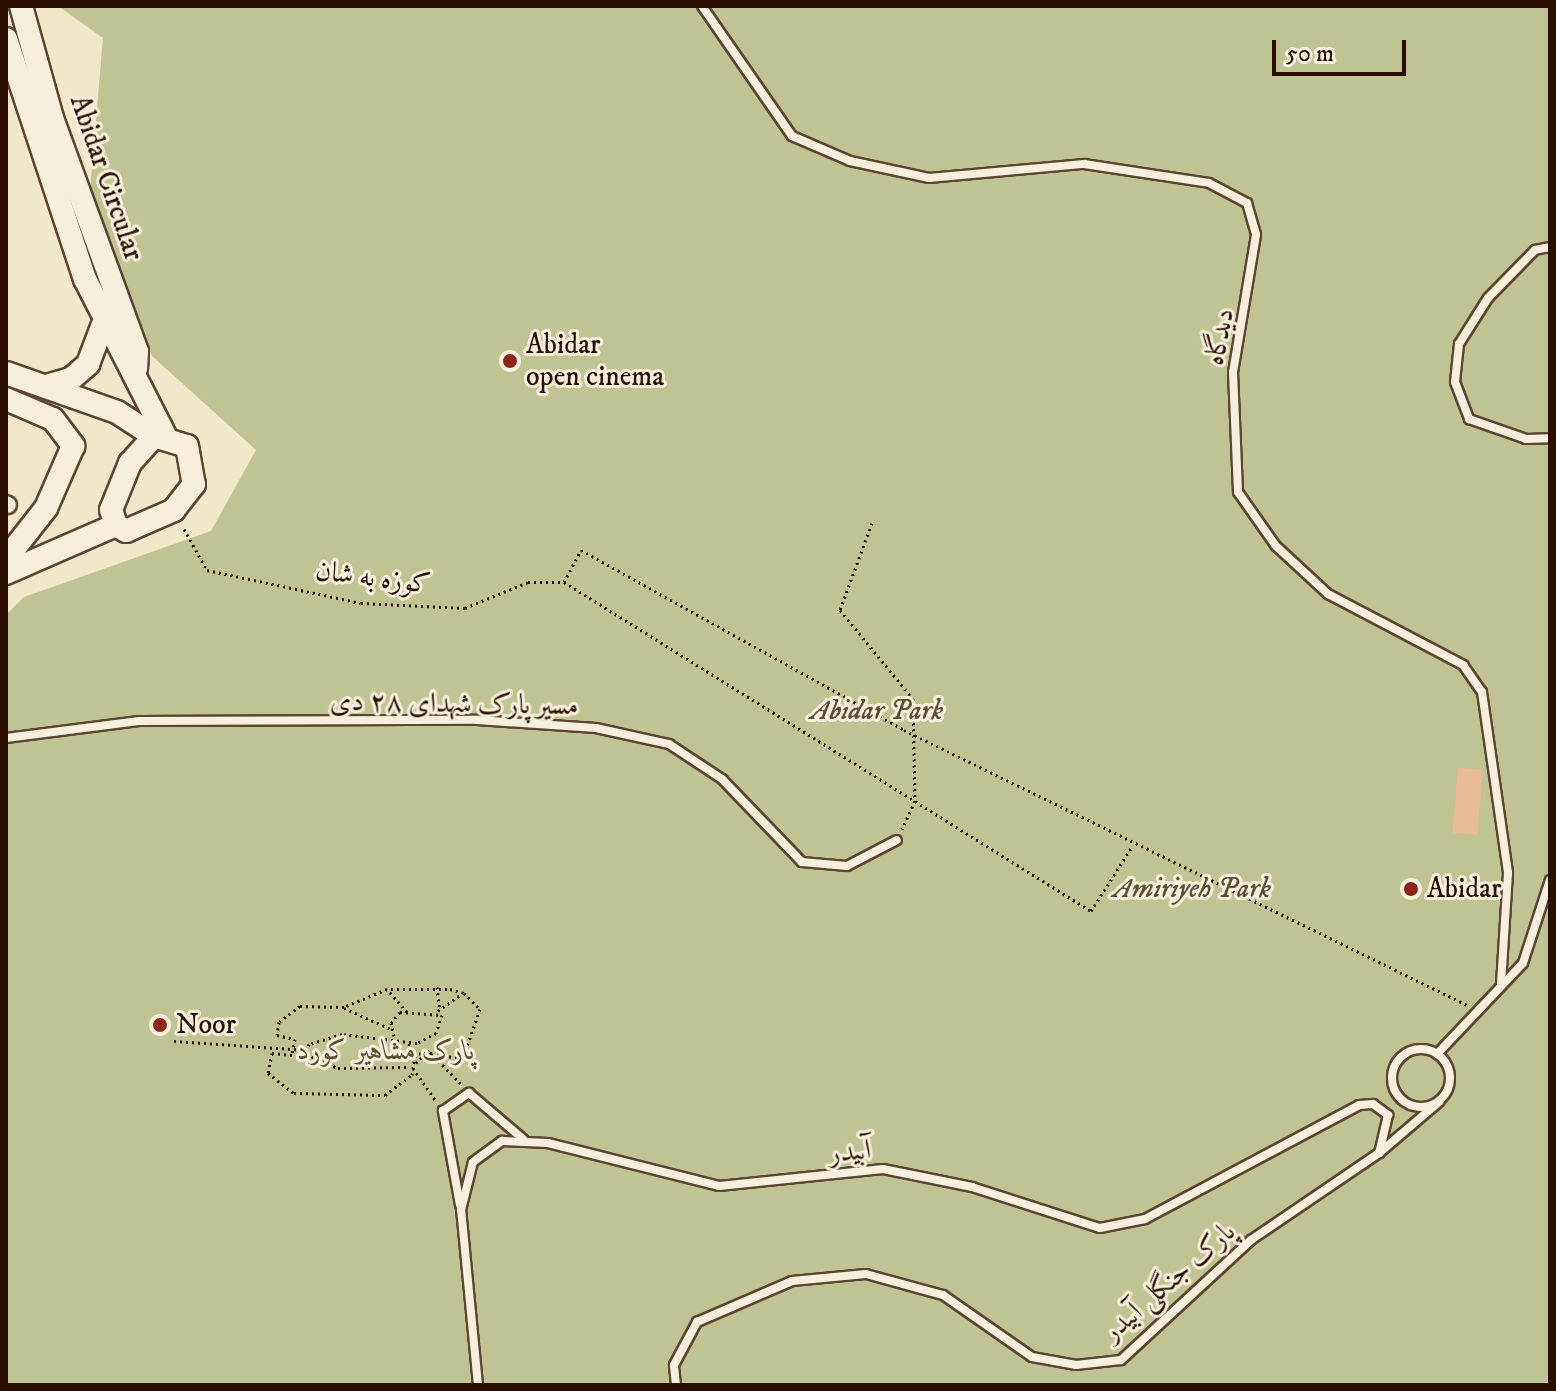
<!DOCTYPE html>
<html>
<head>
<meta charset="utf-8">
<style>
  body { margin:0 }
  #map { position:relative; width:1556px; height:1391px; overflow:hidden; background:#f1e7ca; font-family:"IM FELL DW Pica",Amiri,serif }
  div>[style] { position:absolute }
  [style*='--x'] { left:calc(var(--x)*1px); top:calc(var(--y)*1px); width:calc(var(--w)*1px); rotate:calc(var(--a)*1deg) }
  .green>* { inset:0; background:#c0c493 }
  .building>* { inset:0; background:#e9bb97; transform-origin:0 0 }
  .path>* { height:3px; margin-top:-1.5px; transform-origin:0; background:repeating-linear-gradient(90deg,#2a0f00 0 2px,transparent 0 6px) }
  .roads { filter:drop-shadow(2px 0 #5c4532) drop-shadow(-2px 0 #5c4532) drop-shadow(0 2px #5c4532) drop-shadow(0 -2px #5c4532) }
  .service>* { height:8px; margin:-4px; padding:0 4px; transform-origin:4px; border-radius:4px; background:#f6efdd }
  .service>.ring { margin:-4px; padding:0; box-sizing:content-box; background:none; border:8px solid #f6efdd; border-radius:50% }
  .minor>* { height:16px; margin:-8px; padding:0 8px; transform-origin:8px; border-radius:8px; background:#f6efdd }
  .secondary>* { height:22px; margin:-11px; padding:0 11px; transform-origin:11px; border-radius:11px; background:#f6efdd }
  .dots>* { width:22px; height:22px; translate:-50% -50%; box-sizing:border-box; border:4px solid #f6efdd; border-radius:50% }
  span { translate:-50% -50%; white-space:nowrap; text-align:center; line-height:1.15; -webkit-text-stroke:6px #f6efdd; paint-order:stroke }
  .street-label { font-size:28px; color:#2a0f00 }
  .poi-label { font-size:28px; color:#2a0f00 }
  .left { translate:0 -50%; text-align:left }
  .park-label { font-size:28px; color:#5e4e33; font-style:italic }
  .frame { position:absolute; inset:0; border:8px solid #2a0f00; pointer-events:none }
  .scale { position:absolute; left:1272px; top:40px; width:134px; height:36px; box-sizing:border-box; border:4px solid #2a0f00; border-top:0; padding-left:10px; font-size:24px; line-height:28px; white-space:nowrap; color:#2a0f00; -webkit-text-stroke:6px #f6efdd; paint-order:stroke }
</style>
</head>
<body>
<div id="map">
  <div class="green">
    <div style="clip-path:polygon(58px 6px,1550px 6px,1550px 1385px,6px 1385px,6px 615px,24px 597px,211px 531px,256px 450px,152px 356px,88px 214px,103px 38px)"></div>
  </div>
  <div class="building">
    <div style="left:1483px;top:770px;width:65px;height:25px;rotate:95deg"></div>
  </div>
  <div class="path">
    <div style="--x:872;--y:523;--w:93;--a:110.2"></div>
    <div style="--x:840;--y:610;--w:115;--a:50.6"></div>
    <div style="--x:913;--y:699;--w:102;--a:88.9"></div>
    <div style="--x:915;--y:801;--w:31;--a:115"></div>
    <div style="--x:184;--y:529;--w:47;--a:60.7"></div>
    <div style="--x:207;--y:570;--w:157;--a:12.1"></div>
    <div style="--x:361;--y:603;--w:104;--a:2.8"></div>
    <div style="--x:465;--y:608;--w:68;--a:-22.4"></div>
    <div style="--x:528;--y:582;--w:36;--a:0"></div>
    <div style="--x:564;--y:582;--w:36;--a:-62"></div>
    <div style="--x:581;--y:550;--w:370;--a:29.1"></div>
    <div style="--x:904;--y:730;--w:627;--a:26.03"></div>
    <div style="--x:564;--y:582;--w:621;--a:31.98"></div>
    <div style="--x:1091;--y:911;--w:78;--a:-57.5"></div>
    <div style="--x:437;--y:987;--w:23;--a:83"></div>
    <div style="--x:391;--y:989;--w:59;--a:0"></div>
    <div style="--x:450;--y:989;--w:15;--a:16"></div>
    <div style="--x:464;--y:993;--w:23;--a:45"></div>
    <div style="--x:480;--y:1009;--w:52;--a:109.1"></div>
    <div style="--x:463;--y:1058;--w:48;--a:-174.1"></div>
    <div style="--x:344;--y:1008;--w:51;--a:24.1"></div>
    <div style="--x:438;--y:1011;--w:31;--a:-36"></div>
    <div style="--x:407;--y:1012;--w:30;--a:-131"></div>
    <div style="--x:387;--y:989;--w:47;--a:157.3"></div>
    <div style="--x:344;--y:1007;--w:44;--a:-178.7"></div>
    <div style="--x:300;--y:1006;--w:26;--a:143"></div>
    <div style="--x:279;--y:1022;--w:13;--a:99"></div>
    <div style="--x:277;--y:1035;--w:18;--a:13"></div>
    <div style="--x:295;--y:1039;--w:16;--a:101"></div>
    <div style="--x:292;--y:1055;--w:20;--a:-174"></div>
    <div style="--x:272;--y:1053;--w:20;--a:101"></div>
    <div style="--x:268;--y:1073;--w:33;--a:38"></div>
    <div style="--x:294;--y:1093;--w:91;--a:1.3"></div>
    <div style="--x:385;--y:1095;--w:34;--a:-37"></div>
    <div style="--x:412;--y:1075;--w:19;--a:-81"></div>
    <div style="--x:415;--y:1056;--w:16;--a:-117"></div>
    <div style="--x:394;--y:1036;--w:13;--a:-103"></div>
    <div style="--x:391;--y:1023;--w:14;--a:-51"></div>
    <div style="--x:400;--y:1012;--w:42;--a:4.1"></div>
    <div style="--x:442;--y:1015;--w:19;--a:108"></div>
    <div style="--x:436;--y:1033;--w:21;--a:152"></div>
    <div style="--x:417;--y:1043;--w:76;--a:-173.2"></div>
    <div style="--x:342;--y:1034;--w:34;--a:163"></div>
    <div style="--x:309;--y:1044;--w:10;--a:107"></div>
    <div style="--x:306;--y:1054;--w:35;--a:24"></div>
    <div style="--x:338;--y:1068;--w:72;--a:-0.8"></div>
    <div style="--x:174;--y:1041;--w:133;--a:3.9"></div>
    <div style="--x:430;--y:1052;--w:45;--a:45.9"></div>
    <div style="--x:416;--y:1063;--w:18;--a:-45"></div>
    <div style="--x:413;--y:1068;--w:40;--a:55.1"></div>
  </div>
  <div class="roads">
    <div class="service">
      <div style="--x:702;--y:6;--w:158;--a:55.3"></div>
      <div style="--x:792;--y:136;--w:63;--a:23.3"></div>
      <div style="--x:850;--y:161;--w:81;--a:12.1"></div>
      <div style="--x:929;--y:178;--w:156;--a:-5.2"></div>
      <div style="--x:1084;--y:164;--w:126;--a:8.6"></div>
      <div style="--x:1209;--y:183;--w:43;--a:27.8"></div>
      <div style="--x:1247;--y:203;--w:33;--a:74"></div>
      <div style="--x:1256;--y:235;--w:139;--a:99.5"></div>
      <div style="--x:1233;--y:372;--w:120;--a:87.6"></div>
      <div style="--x:1238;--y:492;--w:66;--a:54.9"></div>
      <div style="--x:1276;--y:546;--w:71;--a:42.7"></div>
      <div style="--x:1328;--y:594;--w:153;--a:27.7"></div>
      <div style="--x:1463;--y:665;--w:33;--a:55"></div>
      <div style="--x:1482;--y:692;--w:183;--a:81.8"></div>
      <div style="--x:1508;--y:873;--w:112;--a:93.6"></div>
      <div style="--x:1550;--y:247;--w:15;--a:169"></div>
      <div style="--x:1535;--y:250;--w:67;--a:134.4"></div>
      <div style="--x:1488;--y:298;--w:54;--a:122.2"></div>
      <div style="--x:1459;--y:344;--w:38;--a:96"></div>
      <div style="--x:1455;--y:382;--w:40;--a:69"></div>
      <div style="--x:1469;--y:419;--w:60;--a:19.3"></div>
      <div style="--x:1526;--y:439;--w:24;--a:-2"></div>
      <div style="--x:6;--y:738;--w:134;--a:-7.3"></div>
      <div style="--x:139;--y:721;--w:338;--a:-0.2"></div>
      <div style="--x:477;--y:720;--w:119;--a:3.8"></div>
      <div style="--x:596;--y:728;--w:75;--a:12.4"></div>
      <div style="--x:669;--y:744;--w:64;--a:33.4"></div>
      <div style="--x:722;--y:779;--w:115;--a:46.1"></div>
      <div style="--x:802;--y:862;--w:45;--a:5.1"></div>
      <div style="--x:847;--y:866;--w:56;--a:-27.5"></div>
      <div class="ring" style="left:1392px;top:1049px;width:50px;height:50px"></div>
      <div style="--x:1437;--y:1054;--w:125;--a:-46.6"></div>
      <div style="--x:1523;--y:963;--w:87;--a:-72"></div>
      <div style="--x:460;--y:1205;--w:96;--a:-100.3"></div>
      <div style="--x:443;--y:1111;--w:32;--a:-35"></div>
      <div style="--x:469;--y:1093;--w:71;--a:40.4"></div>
      <div style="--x:478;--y:1385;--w:176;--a:-95.5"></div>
      <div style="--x:461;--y:1210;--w:49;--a:-76"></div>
      <div style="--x:473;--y:1162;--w:36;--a:-36"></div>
      <div style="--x:502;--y:1141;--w:46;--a:2.5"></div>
      <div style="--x:548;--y:1143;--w:176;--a:14.1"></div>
      <div style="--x:719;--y:1186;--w:165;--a:-5.9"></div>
      <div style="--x:883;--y:1169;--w:91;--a:11.4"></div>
      <div style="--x:972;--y:1187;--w:134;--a:17.8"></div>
      <div style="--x:1100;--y:1228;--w:46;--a:-11.3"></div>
      <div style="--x:1145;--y:1219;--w:242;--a:-28"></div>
      <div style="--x:1359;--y:1105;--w:14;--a:-4"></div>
      <div style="--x:1373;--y:1104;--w:19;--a:36"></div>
      <div style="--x:1388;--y:1115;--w:39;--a:103"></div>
      <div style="--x:676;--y:1385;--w:20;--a:-96"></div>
      <div style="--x:674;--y:1365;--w:49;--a:-61.9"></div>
      <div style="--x:697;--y:1322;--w:103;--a:-23.3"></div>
      <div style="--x:792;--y:1281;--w:74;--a:-5.4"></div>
      <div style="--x:866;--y:1274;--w:80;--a:15.3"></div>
      <div style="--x:943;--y:1295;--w:108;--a:34.9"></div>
      <div style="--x:1032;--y:1357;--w:45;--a:10.3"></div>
      <div style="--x:1076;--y:1365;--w:45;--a:-6.3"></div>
      <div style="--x:1121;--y:1360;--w:177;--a:-42.7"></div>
      <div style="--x:1251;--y:1240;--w:155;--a:-34.2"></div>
      <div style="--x:1379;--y:1153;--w:79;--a:-40.4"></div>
    </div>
    <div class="minor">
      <div style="--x:6;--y:504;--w:2;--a:27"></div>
    </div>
    <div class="secondary">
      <div style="--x:21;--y:6;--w:116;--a:74.5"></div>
      <div style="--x:52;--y:118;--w:248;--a:70"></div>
      <div style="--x:137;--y:351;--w:17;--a:93"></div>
      <div style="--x:6;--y:39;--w:253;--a:71.8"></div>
      <div style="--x:85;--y:279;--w:175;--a:62.9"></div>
      <div style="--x:6;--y:373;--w:118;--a:19.4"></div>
      <div style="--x:117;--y:412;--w:44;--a:33"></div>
      <div style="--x:46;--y:386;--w:26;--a:-16"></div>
      <div style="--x:71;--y:379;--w:23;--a:-41"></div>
      <div style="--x:88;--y:364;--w:48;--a:-69.3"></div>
      <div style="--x:6;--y:399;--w:51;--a:23.1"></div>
      <div style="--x:53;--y:419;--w:34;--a:53"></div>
      <div style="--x:73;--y:446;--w:68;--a:113.5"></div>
      <div style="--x:46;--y:508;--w:65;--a:128.1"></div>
      <div style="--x:154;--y:436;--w:34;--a:17"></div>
      <div style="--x:187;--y:446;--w:39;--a:80"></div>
      <div style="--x:194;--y:484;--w:33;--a:128"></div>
      <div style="--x:174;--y:510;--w:52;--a:156.4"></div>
      <div style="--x:126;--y:531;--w:12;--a:-149"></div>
      <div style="--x:116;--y:525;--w:16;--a:-108"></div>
      <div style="--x:111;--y:510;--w:51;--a:-68"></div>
      <div style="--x:130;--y:463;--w:36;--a:-48"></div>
      <div style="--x:6;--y:573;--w:120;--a:-23.6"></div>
    </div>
  </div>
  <div class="dots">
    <div style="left:510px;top:361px;background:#8f2418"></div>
    <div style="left:1411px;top:889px;background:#8f2418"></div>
    <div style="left:160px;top:1025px;background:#8f2418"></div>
  </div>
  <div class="street-label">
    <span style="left:106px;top:178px;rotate:71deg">Abidar Circular</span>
    <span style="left:1220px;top:337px;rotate:-79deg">دیدگاه</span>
    <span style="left:373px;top:578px;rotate:7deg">کوزه به شان</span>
    <span style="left:454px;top:704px;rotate:1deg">مسیر پارک شهدای ۲۸ دی</span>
    <span style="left:850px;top:1152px;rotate:-6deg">آبیدر</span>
    <span style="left:1169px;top:1282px;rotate:-41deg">پارک جنگلی آبیدر</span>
  </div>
  <div class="poi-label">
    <span class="left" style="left:526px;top:361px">Abidar<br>open cinema</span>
    <span class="left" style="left:1427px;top:889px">Abidar</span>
    <span class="left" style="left:176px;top:1025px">Noor</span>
  </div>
  <div class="park-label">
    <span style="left:877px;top:711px">Abidar Park</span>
    <span style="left:1192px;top:889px">Amiriyeh Park</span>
    <span style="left:386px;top:1051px">پارک مشاهیر کورد</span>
  </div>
  <div class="frame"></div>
  <div class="scale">50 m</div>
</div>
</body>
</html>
